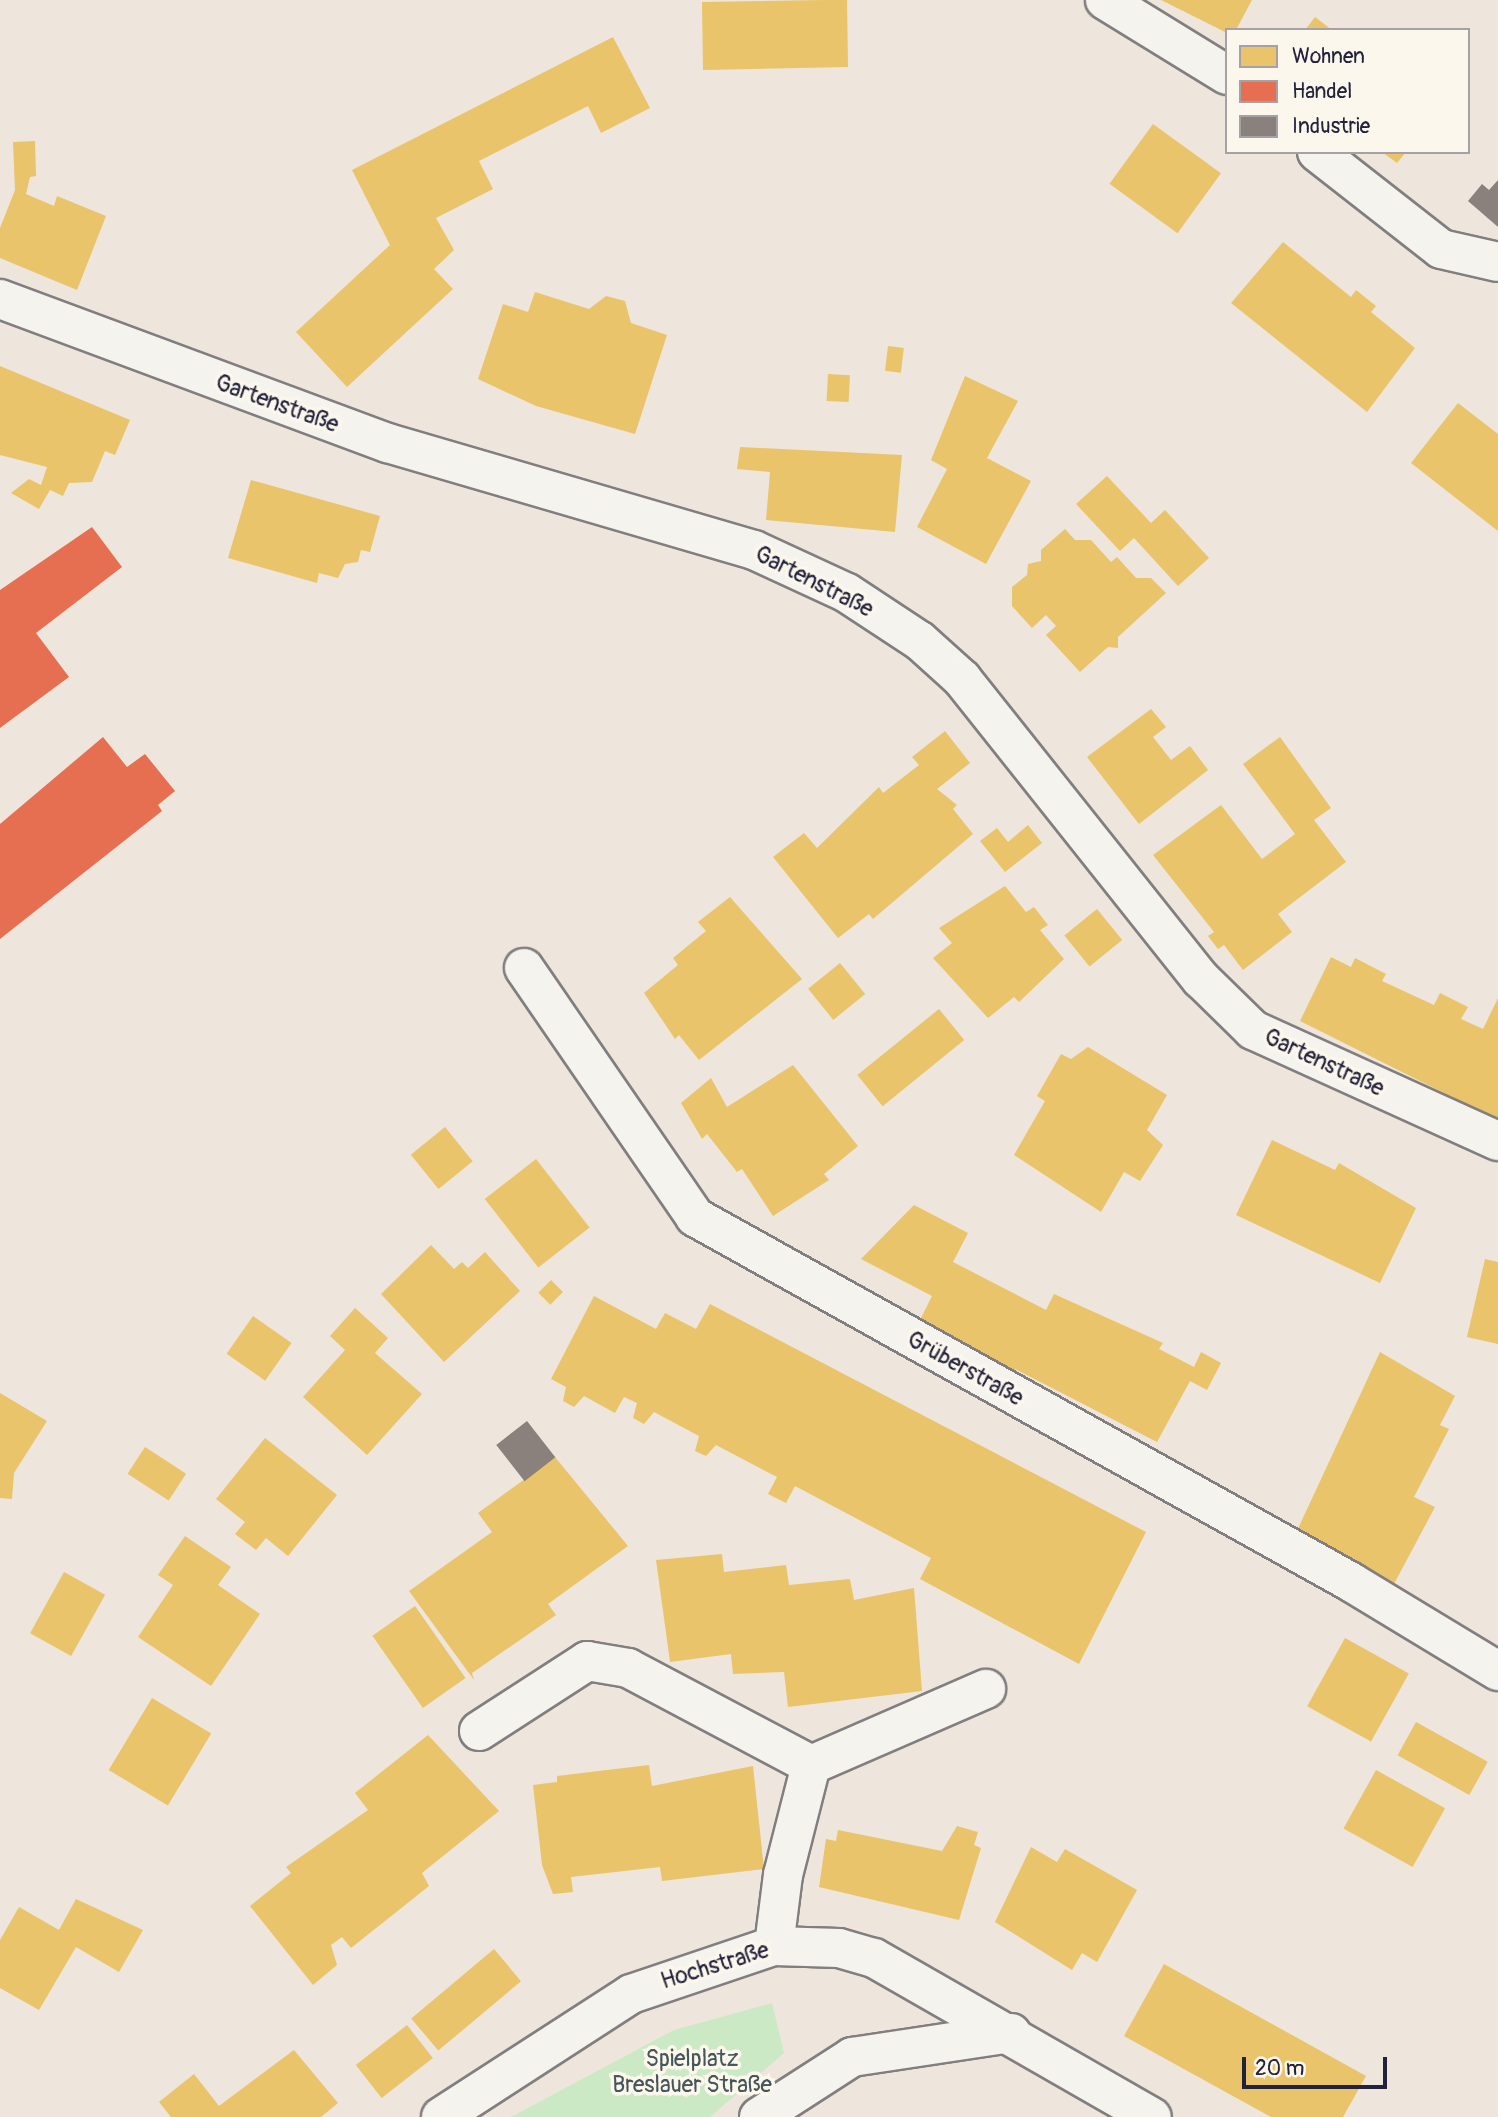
<!DOCTYPE html>
<html>
<head>
<meta charset="utf-8">
<style>
  body { margin:0 }
  #map { position:relative; width:1498px; height:2117px; overflow:hidden; background:#eee5dc; font-family:Pangolin,sans-serif }
  div>[style] { position:absolute }
  [style*='--x'] { left:calc(var(--x)*1px); top:calc(var(--y)*1px); width:calc(var(--w)*1px); rotate:calc(var(--a)*1deg) }
  .green>* { inset:0; background:#cce9c5 }
  .homes>* { inset:0; background:#e9c46a; transform-origin:0 0 }
  .shops>* { inset:0; background:#e76f51 }
  .industry>* { inset:0; background:#8a817c; transform-origin:0 0 }
  .roads { filter:drop-shadow(2px 0 #827e7f) drop-shadow(-2px 0 #827e7f) drop-shadow(0 2px #827e7f) drop-shadow(0 -2px #827e7f) }
  .minor>* { height:38px; margin:-19px; padding:0 19px; transform-origin:19px; border-radius:19px; background:#f5f3ee }
  .major>* { height:38px; margin:-19px; padding:0 19px; transform-origin:19px; border-radius:19px; background:#f5f3ee }
  span { translate:-50% -50%; white-space:nowrap; text-align:center; line-height:1.15; -webkit-text-stroke:7px #fbf7ec; paint-order:stroke }
  .street-label { font-size:23px; color:#22223b }
  .park-label { font-size:23px; color:#465559 }
  .legend { position:absolute; left:1225px; top:28px; width:245px; height:126px; box-sizing:border-box; background:#fbf7ec; border:2px solid #a4a2a5; margin:0; padding:9px 12px; list-style:none; font-size:21px; color:#22223b }
  .legend li { display:flex; align-items:center; gap:14px; height:35px }
  .legend b { width:35px; border:2px solid #a4a2a5 }
  .scale { position:absolute; left:1242px; top:2057px; width:145px; height:32px; box-sizing:border-box; border:4px solid #22223b; border-top:0; padding-left:9px; font-size:21px; line-height:24px; white-space:nowrap; color:#22223b; -webkit-text-stroke:5px #fbf7ec; paint-order:stroke }
</style>
</head>
<body>
<div id="map">
  <div class="green">
    <div style="clip-path:polygon(772px 2003px,784px 2053px,710px 2117px,511px 2117px,674px 2030px)"></div>
  </div>
  <div class="homes">
    <div style="clip-path:polygon(824px 0,847px 0,848px 67px,703px 70px,702px 2px)"></div>
    <div style="clip-path:polygon(1161px 0,1252px 0,1236px 30px,1227px 33px)"></div>
    <div style="clip-path:polygon(1315px 17px,1332px 30px,1305px 30px)"></div>
    <div style="clip-path:polygon(613px 37px,650px 108px,601px 133px,588px 106px,479px 161px,493px 189px,436px 218px,454px 250px,434px 269px,453px 289px,347px 387px,296px 332px,390px 245px,352px 170px)"></div>
    <div style="left:1153px;top:124px;width:84px;height:74px;rotate:36deg"></div>
    <div style="clip-path:polygon(35px 141px,36px 176px,30px 177px,26px 194px,54px 206px,57px 196px,106px 216px,77px 290px,0 258px,0 228px,15px 190px,13px 142px)"></div>
    <div style="clip-path:polygon(1382px 152px,1406px 152px,1397px 163px)"></div>
    <div style="clip-path:polygon(1283px 242px,1351px 297px,1356px 290px,1376px 306px,1371px 312px,1415px 348px,1367px 412px,1231px 303px)"></div>
    <div style="clip-path:polygon(535px 292px,589px 309px,606px 296px,625px 301px,631px 323px,667px 335px,635px 434px,536px 406px,478px 379px,503px 304px,528px 312px)"></div>
    <div style="left:888px;top:346px;width:16px;height:25px;rotate:7deg"></div>
    <div style="clip-path:polygon(0 366px,130px 420px,115px 455px,105px 451px,92px 482px,69px 483px,63px 496px,50px 490px,39px 509px,11px 493px,29px 479px,41px 485px,47px 467px,0 455px)"></div>
    <div style="left:828px;top:374px;width:22px;height:27px;rotate:3deg"></div>
    <div style="clip-path:polygon(965px 376px,1018px 401px,987px 458px,1031px 481px,986px 564px,917px 527px,947px 469px,931px 460px)"></div>
    <div style="clip-path:polygon(1458px 403px,1498px 434px,1498px 531px,1411px 463px)"></div>
    <div style="clip-path:polygon(740px 447px,902px 455px,895px 532px,766px 520px,770px 472px,737px 469px)"></div>
    <div style="clip-path:polygon(1107px 476px,1151px 523px,1165px 510px,1209px 558px,1178px 586px,1134px 538px,1120px 551px,1076px 504px)"></div>
    <div style="clip-path:polygon(251px 480px,380px 516px,370px 552px,361px 550px,358px 562px,345px 564px,338px 578px,319px 573px,317px 583px,228px 558px)"></div>
    <div style="clip-path:polygon(1065px 529px,1075px 540px,1091px 540px,1111px 562px,1117px 557px,1136px 578px,1151px 578px,1166px 593px,1118px 637px,1118px 648px,1108px 647px,1080px 672px,1046px 635px,1056px 626px,1046px 615px,1032px 628px,1012px 606px,1012px 587px,1027px 575px,1028px 564px,1041px 561px,1041px 550px)"></div>
    <div style="clip-path:polygon(1151px 709px,1166px 727px,1153px 737px,1171px 760px,1190px 746px,1208px 770px,1139px 824px,1087px 757px)"></div>
    <div style="clip-path:polygon(945px 731px,970px 763px,937px 789px,957px 805px,953px 809px,973px 834px,873px 919px,869px 914px,838px 938px,773px 857px,804px 833px,817px 848px,879px 787px,883px 793px,919px 765px,912px 757px)"></div>
    <div style="clip-path:polygon(1280px 737px,1331px 808px,1314px 820px,1346px 862px,1278px 914px,1292px 932px,1243px 970px,1224px 945px,1218px 949px,1208px 936px,1214px 932px,1153px 855px,1221px 805px,1262px 859px,1295px 834px,1243px 764px)"></div>
    <div style="clip-path:polygon(1028px 825px,1042px 843px,1005px 872px,980px 841px,997px 828px,1008px 842px)"></div>
    <div style="clip-path:polygon(1005px 886px,1026px 912px,1034px 907px,1048px 925px,1040px 930px,1064px 959px,1019px 1002px,1014px 997px,988px 1018px,933px 958px,952px 943px,939px 928px)"></div>
    <div style="clip-path:polygon(730px 897px,802px 979px,699px 1060px,679px 1035px,675px 1039px,644px 993px,678px 965px,673px 958px,706px 931px,698px 922px)"></div>
    <div style="left:1097px;top:909px;width:40px;height:42px;rotate:51deg"></div>
    <div style="clip-path:polygon(1331px 957px,1351px 967px,1355px 958px,1386px 974px,1382px 981px,1434px 1005px,1440px 993px,1468px 1007px,1461px 1019px,1483px 1029px,1498px 998px,1498px 1120px,1300px 1021px)"></div>
    <div style="left:840px;top:963px;width:40px;height:41px;rotate:51deg"></div>
    <div style="left:939px;top:1009px;width:40px;height:105px;rotate:51deg"></div>
    <div style="clip-path:polygon(1088px 1047px,1167px 1095px,1147px 1130px,1163px 1145px,1140px 1181px,1124px 1172px,1101px 1212px,1014px 1155px,1045px 1101px,1037px 1096px,1061px 1054px,1071px 1059px)"></div>
    <div style="clip-path:polygon(793px 1065px,858px 1146px,824px 1174px,829px 1180px,773px 1216px,742px 1169px,737px 1172px,707px 1134px,702px 1139px,681px 1103px,711px 1078px,727px 1107px)"></div>
    <div style="left:445px;top:1127px;width:44px;height:44px;rotate:51deg"></div>
    <div style="clip-path:polygon(1272px 1140px,1335px 1170px,1339px 1163px,1416px 1208px,1380px 1283px,1236px 1215px)"></div>
    <div style="left:536px;top:1159px;width:87px;height:65px;rotate:52deg"></div>
    <div style="clip-path:polygon(914px 1205px,968px 1233px,953px 1262px,1046px 1310px,1054px 1294px,1163px 1343px,1159px 1349px,1194px 1367px,1201px 1352px,1221px 1363px,1207px 1390px,1190px 1381px,1157px 1442px,1015px 1369px,1009px 1381px,919px 1322px,932px 1296px,861px 1259px)"></div>
    <div style="clip-path:polygon(431px 1245px,454px 1269px,462px 1262px,468px 1268px,485px 1252px,520px 1291px,444px 1362px,381px 1294px)"></div>
    <div style="clip-path:polygon(1485px 1259px,1498px 1262px,1498px 1344px,1467px 1337px)"></div>
    <div style="left:551px;top:1280px;width:17px;height:18px;rotate:45deg"></div>
    <div style="clip-path:polygon(594px 1296px,656px 1329px,665px 1313px,696px 1329px,710px 1304px,1146px 1532px,1079px 1664px,920px 1579px,931px 1558px,795px 1486px,786px 1503px,768px 1494px,777px 1477px,716px 1445px,706px 1456px,695px 1451px,699px 1436px,654px 1412px,644px 1424px,633px 1418px,637px 1403px,624px 1397px,615px 1413px,584px 1396px,574px 1407px,563px 1401px,566px 1387px,551px 1379px)"></div>
    <div style="clip-path:polygon(355px 1308px,388px 1338px,375px 1353px,422px 1394px,367px 1455px,303px 1397px,345px 1350px,330px 1336px)"></div>
    <div style="left:253px;top:1316px;width:47px;height:46px;rotate:35deg"></div>
    <div style="clip-path:polygon(1380px 1352px,1455px 1396px,1440px 1425px,1449px 1429px,1414px 1497px,1435px 1507px,1394px 1584px,1296px 1533px)"></div>
    <div style="clip-path:polygon(0 1393px,47px 1421px,14px 1473px,12px 1499px,0 1498px)"></div>
    <div style="clip-path:polygon(265px 1438px,337px 1495px,288px 1556px,266px 1538px,256px 1550px,235px 1534px,245px 1522px,216px 1499px)"></div>
    <div style="left:145px;top:1447px;width:49px;height:32px;rotate:33deg"></div>
    <div style="clip-path:polygon(555px 1457px,628px 1546px,548px 1604px,556px 1615px,472px 1673px,474px 1680px,409px 1591px,492px 1532px,478px 1513px)"></div>
    <div style="clip-path:polygon(185px 1536px,231px 1567px,218px 1585px,260px 1614px,211px 1686px,138px 1637px,173px 1585px,158px 1575px)"></div>
    <div style="clip-path:polygon(722px 1554px,724px 1572px,786px 1565px,789px 1585px,850px 1579px,854px 1600px,914px 1588px,922px 1691px,788px 1707px,784px 1672px,733px 1674px,731px 1654px,670px 1662px,656px 1560px)"></div>
    <div style="left:64px;top:1572px;width:47px;height:70px;rotate:29deg"></div>
    <div style="left:415px;top:1606px;width:88px;height:52px;rotate:55deg"></div>
    <div style="left:1345px;top:1638px;width:73px;height:78px;rotate:29deg"></div>
    <div style="left:152px;top:1698px;width:69px;height:84px;rotate:31deg"></div>
    <div style="left:1416px;top:1722px;width:82px;height:38px;rotate:29deg"></div>
    <div style="clip-path:polygon(428px 1735px,499px 1811px,422px 1873px,429px 1886px,351px 1948px,342px 1937px,331px 1945px,337px 1965px,313px 1985px,250px 1906px,291px 1873px,286px 1867px,368px 1810px,355px 1793px)"></div>
    <div style="clip-path:polygon(649px 1765px,652px 1786px,753px 1766px,764px 1869px,662px 1881px,660px 1867px,571px 1877px,573px 1892px,553px 1894px,542px 1865px,533px 1785px,557px 1782px,557px 1776px)"></div>
    <div style="left:1376px;top:1770px;width:79px;height:67px;rotate:29deg"></div>
    <div style="clip-path:polygon(957px 1826px,978px 1832px,974px 1845px,981px 1848px,959px 1920px,819px 1887px,826px 1839px,836px 1841px,838px 1830px,942px 1851px)"></div>
    <div style="clip-path:polygon(1031px 1847px,1057px 1862px,1065px 1849px,1137px 1890px,1097px 1962px,1082px 1953px,1072px 1970px,995px 1922px)"></div>
    <div style="clip-path:polygon(76px 1899px,143px 1930px,119px 1972px,76px 1947px,39px 2010px,0 1988px,0 1940px,19px 1907px,59px 1930px)"></div>
    <div style="left:494px;top:1949px;width:42px;height:108px;rotate:50deg"></div>
    <div style="clip-path:polygon(1164px 1964px,1366px 2076px,1343px 2117px,1271px 2117px,1124px 2036px)"></div>
    <div style="left:407px;top:2025px;width:42px;height:65px;rotate:52deg"></div>
    <div style="clip-path:polygon(294px 2050px,338px 2103px,321px 2117px,171px 2117px,159px 2102px,194px 2074px,219px 2106px)"></div>
  </div>
  <div class="shops">
    <div style="clip-path:polygon(92px 527px,122px 567px,36px 633px,69px 677px,0 728px,0 590px)"></div>
    <div style="clip-path:polygon(103px 737px,127px 767px,145px 754px,175px 791px,158px 805px,162px 811px,0 939px,0 824px)"></div>
  </div>
  <div class="industry">
    <div style="clip-path:polygon(1498px 180px,1498px 227px,1468px 201px,1482px 184px,1489px 190px)"></div>
    <div style="left:527px;top:1421px;width:46px;height:39px;rotate:52deg"></div>
  </div>
  <div class="roads">
    <div class="minor">
      <div style="--x:1105;--y:0;--w:143;--a:31.6"></div>
      <div style="--x:1317;--y:152;--w:157;--a:38"></div>
      <div style="--x:1441;--y:249;--w:58;--a:12.8"></div>
      <div style="--x:0;--y:299;--w:414;--a:20.4"></div>
      <div style="--x:388;--y:443;--w:381;--a:16.3"></div>
      <div style="--x:754;--y:550;--w:102;--a:24.8"></div>
      <div style="--x:847;--y:593;--w:87;--a:33.3"></div>
      <div style="--x:920;--y:641;--w:57;--a:42.1"></div>
      <div style="--x:962;--y:679;--w:384;--a:51.5"></div>
      <div style="--x:1201;--y:979;--w:73;--a:44.4"></div>
      <div style="--x:1253;--y:1030;--w:269;--a:24.4"></div>
      <div style="--x:524;--y:968;--w:302;--a:55.5"></div>
      <div style="--x:695;--y:1217;--w:751;--a:29.09"></div>
      <div style="--x:1351;--y:1582;--w:172;--a:31.2"></div>
      <div style="--x:479;--y:1731;--w:129;--a:-32.9"></div>
      <div style="--x:587;--y:1661;--w:42;--a:9.7"></div>
      <div style="--x:628;--y:1668;--w:207;--a:27.9"></div>
      <div style="--x:774;--y:1946;--w:72;--a:-82.8"></div>
      <div style="--x:783;--y:1875;--w:114;--a:-75.7"></div>
      <div style="--x:811;--y:1765;--w:191;--a:-23.5"></div>
      <div style="--x:759;--y:2117;--w:111;--a:-32.8"></div>
      <div style="--x:852;--y:2057;--w:161;--a:-8.6"></div>
    </div>
    <div class="major">
      <div style="--x:441;--y:2117;--w:226;--a:-32.9"></div>
      <div style="--x:631;--y:1994;--w:151;--a:-18.6"></div>
      <div style="--x:774;--y:1946;--w:65;--a:1.8"></div>
      <div style="--x:839;--y:1948;--w:36;--a:16"></div>
      <div style="--x:874;--y:1958;--w:320;--a:29.8"></div>
    </div>
  </div>
  <div class="street-label">
    <span style="left:277px;top:404px;rotate:20deg">Gartenstraße</span>
    <span style="left:814px;top:582px;rotate:27deg">Gartenstraße</span>
    <span style="left:1324px;top:1063px;rotate:25deg">Gartenstraße</span>
    <span style="left:965px;top:1369px;rotate:29deg">Grüberstraße</span>
    <span style="left:715px;top:1966px;rotate:-17deg">Hochstraße</span>
  </div>
  <div class="park-label">
    <span style="left:692px;top:2072px">Spielplatz<br>Breslauer Straße</span>
  </div>
  <ul class="legend">
  <li><b style="height:19px;background:#e9c46a"></b>Wohnen</li>
  <li><b style="height:19px;background:#e76f51"></b>Handel</li>
  <li><b style="height:19px;background:#8a817c"></b>Industrie</li>
  </ul>
  <div class="scale">20 m</div>
</div>
</body>
</html>
